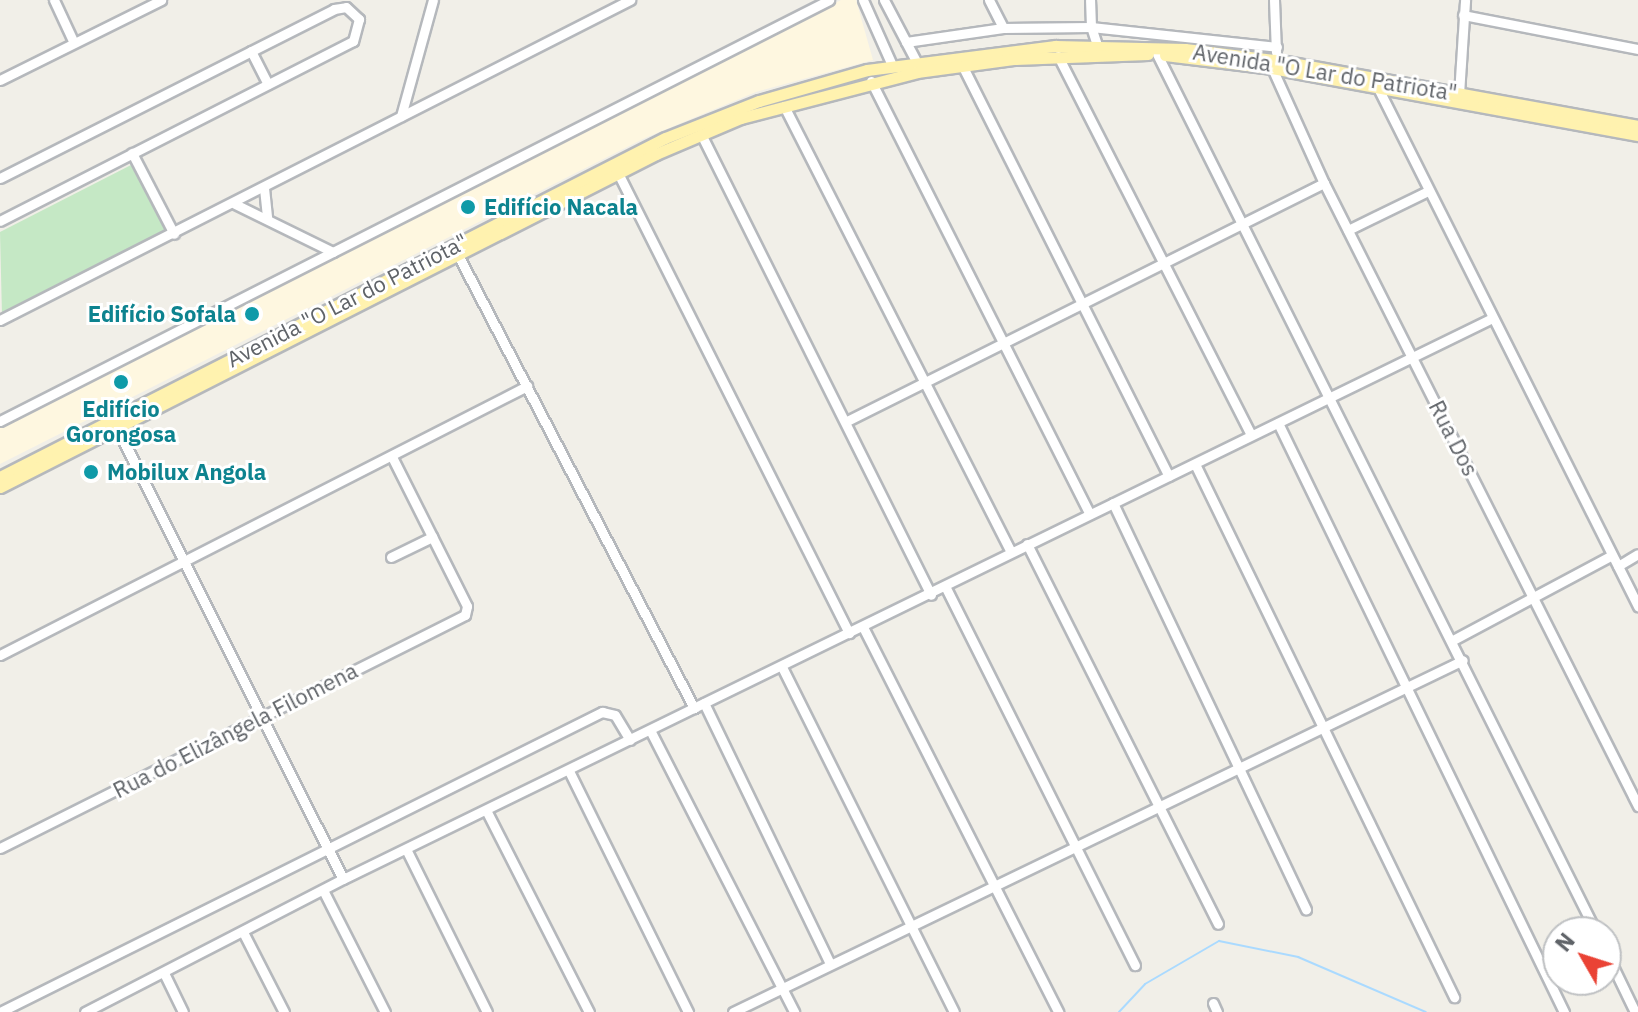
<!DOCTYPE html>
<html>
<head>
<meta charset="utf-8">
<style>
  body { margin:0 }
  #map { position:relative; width:1638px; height:1012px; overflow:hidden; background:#f1efe8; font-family:"IBM Plex Sans",sans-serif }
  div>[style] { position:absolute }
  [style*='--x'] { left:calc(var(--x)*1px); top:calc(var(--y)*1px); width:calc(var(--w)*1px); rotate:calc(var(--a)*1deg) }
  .commercial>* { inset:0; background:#fef7e0 }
  .green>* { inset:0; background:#c5e8c5 }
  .stream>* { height:2px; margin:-1px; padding:0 1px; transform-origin:1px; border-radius:1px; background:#aadaff }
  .roads { filter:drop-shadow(2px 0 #b5b8bc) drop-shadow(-2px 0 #b5b8bc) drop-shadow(0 2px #b5b8bc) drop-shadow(0 -2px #b5b8bc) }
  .minor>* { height:9px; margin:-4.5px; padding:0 4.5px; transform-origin:4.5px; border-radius:4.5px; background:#fff }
  .major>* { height:11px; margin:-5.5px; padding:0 5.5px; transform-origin:5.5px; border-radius:5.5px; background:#fff2af }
  .dots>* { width:22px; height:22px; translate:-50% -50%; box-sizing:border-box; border:4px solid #fff; border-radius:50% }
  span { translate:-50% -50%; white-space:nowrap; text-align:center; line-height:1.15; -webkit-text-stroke:6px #fff; paint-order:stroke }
  .street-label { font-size:22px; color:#5f6368 }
  .culture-label { font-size:22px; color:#0d838f; font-weight:700 }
  .left { translate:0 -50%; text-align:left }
  .right { translate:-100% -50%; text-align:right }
  .north { position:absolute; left:1542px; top:916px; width:80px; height:80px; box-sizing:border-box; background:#fff; border:2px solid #bfc1c3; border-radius:50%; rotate:309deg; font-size:22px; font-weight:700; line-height:32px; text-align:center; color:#5f6368 }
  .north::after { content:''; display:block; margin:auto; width:28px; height:36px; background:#ea4335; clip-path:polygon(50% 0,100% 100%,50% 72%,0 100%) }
</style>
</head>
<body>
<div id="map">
  <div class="commercial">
    <div style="clip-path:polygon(841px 0,856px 0,873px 60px,756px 92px,645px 138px,0 464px,0 425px)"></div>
  </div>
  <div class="green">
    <div style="clip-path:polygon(133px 164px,166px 230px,2px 315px,0 232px)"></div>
  </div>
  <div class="stream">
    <div style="--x:1119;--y:1012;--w:38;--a:-47"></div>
    <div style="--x:1145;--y:984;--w:86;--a:-30.2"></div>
    <div style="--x:1219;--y:941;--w:81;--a:11.4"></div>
    <div style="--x:1298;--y:957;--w:139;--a:23.3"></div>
  </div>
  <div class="roads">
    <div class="minor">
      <div style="--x:54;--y:0;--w:47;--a:65.1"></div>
      <div style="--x:863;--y:0;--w:71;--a:66"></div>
      <div style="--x:884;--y:0;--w:69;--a:62.3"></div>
      <div style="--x:989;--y:0;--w:31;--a:63"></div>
      <div style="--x:1274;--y:0;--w:52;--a:87.8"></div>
      <div style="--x:1463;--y:15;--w:178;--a:11"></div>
      <div style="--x:906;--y:42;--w:98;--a:-8.2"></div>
      <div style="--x:1003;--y:28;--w:88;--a:-0.7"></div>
      <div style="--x:1091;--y:27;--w:27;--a:-92"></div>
      <div style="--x:1097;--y:45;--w:19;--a:-108"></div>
      <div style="--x:1091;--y:27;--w:187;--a:6.1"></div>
      <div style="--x:251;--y:51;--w:37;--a:63"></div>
      <div style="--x:1157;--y:54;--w:982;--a:63.43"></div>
      <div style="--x:1058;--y:56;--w:425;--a:63"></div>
      <div style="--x:962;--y:65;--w:460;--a:63.3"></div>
      <div style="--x:1272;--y:68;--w:126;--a:65.7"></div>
      <div style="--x:1324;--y:183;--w:698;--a:63.25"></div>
      <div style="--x:0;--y:80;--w:180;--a:-26.4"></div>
      <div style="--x:871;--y:81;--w:485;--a:63.2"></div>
      <div style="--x:1378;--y:88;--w:580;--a:63.35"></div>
      <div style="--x:1459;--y:94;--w:94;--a:-86.3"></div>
      <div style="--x:784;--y:106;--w:500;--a:63.03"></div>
      <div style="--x:401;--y:116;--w:120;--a:-74.6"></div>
      <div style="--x:701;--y:134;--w:515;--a:63.48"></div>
      <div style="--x:132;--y:153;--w:91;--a:62.6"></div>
      <div style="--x:618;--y:173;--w:515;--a:63.34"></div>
      <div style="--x:0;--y:178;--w:374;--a:-26.8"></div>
      <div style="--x:334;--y:9;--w:12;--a:-9"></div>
      <div style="--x:346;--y:7;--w:18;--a:43"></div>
      <div style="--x:359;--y:19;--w:23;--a:105"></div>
      <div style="--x:353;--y:41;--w:396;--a:153"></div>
      <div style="--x:264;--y:188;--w:31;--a:84"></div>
      <div style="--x:235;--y:204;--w:109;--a:26.1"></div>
      <div style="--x:1348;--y:230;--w:89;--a:-26"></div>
      <div style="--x:458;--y:255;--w:511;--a:62.48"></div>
      <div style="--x:0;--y:320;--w:707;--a:-26.93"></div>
      <div style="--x:0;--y:421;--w:930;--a:-26.92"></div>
      <div style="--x:847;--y:421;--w:533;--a:-26.52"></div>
      <div style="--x:1278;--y:423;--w:655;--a:64.1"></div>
      <div style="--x:117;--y:428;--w:504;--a:63.38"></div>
      <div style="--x:1195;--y:464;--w:593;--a:64.08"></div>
      <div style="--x:1113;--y:503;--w:450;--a:64.6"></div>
      <div style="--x:1027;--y:544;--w:425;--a:63.3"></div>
      <div style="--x:391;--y:557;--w:46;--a:-26"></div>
      <div style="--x:1618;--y:566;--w:23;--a:-31"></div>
      <div style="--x:946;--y:588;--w:422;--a:63.4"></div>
      <div style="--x:863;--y:627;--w:432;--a:63.1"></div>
      <div style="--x:1453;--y:640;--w:180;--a:-28.1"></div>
      <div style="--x:0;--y:655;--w:592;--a:-27.04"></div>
      <div style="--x:782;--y:667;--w:385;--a:63.5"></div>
      <div style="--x:704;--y:703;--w:290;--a:64.2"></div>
      <div style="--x:650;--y:730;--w:317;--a:62.9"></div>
      <div style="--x:569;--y:771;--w:269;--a:63.7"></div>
      <div style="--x:486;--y:810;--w:227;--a:63"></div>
      <div style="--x:0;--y:848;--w:520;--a:-26.61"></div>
      <div style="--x:465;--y:615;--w:9;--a:-77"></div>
      <div style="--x:467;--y:606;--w:167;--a:-116.7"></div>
      <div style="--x:406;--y:849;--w:182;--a:63.6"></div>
      <div style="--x:323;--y:890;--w:137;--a:63.1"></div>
      <div style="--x:243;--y:932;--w:90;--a:62.9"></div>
      <div style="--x:1606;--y:952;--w:67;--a:64.2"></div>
      <div style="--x:164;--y:973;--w:43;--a:64"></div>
      <div style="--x:1213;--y:1003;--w:10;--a:66"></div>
      <div style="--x:0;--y:1012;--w:673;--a:-26.49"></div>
      <div style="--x:602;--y:712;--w:13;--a:13"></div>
      <div style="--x:615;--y:715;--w:29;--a:59"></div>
      <div style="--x:85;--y:1012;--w:290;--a:-27.3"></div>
      <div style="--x:343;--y:879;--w:1279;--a:-26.02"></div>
      <div style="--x:733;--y:1012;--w:810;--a:-25.74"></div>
    </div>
    <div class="major">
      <div style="--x:1165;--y:55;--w:108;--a:6.9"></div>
      <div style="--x:1272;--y:68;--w:372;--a:10.4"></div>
      <div style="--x:0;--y:477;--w:746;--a:-27.01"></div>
      <div style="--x:665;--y:138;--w:101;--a:-21.5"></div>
      <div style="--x:759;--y:101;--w:112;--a:-16"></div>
      <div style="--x:867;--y:70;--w:190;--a:-7.3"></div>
      <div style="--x:1055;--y:46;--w:130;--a:1.3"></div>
      <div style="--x:1185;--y:49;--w:91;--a:7"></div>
      <div style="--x:1275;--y:60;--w:369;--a:10.3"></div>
      <div style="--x:0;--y:487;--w:736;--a:-26.91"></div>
      <div style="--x:656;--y:154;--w:92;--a:-23"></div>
      <div style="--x:741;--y:118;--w:182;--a:-14.6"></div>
      <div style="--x:917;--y:72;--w:99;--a:-7.6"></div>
      <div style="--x:1015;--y:59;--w:133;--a:-2.2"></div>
    </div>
  </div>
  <div class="dots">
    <div style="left:468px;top:207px;background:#0f9aa8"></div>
    <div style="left:252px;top:314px;background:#0f9aa8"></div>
    <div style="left:121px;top:382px;background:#0f9aa8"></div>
    <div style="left:91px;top:472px;background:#0f9aa8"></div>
  </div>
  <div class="street-label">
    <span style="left:1325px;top:72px;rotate:9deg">Avenida "O Lar do Patriota"</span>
    <span style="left:347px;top:300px;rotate:-27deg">Avenida "O Lar do Patriota"</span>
    <span style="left:1454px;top:438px;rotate:63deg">Rua Dos</span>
    <span style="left:235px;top:730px;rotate:-27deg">Rua do Elizângela Filomena</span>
  </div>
  <div class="culture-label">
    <span class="left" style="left:484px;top:207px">Edifício Nacala</span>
    <span class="right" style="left:236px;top:314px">Edifício Sofala</span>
    <span style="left:121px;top:421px">Edifício<br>Gorongosa</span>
    <span class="left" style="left:107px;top:472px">Mobilux Angola</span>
  </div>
  <div class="north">N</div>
</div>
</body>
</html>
